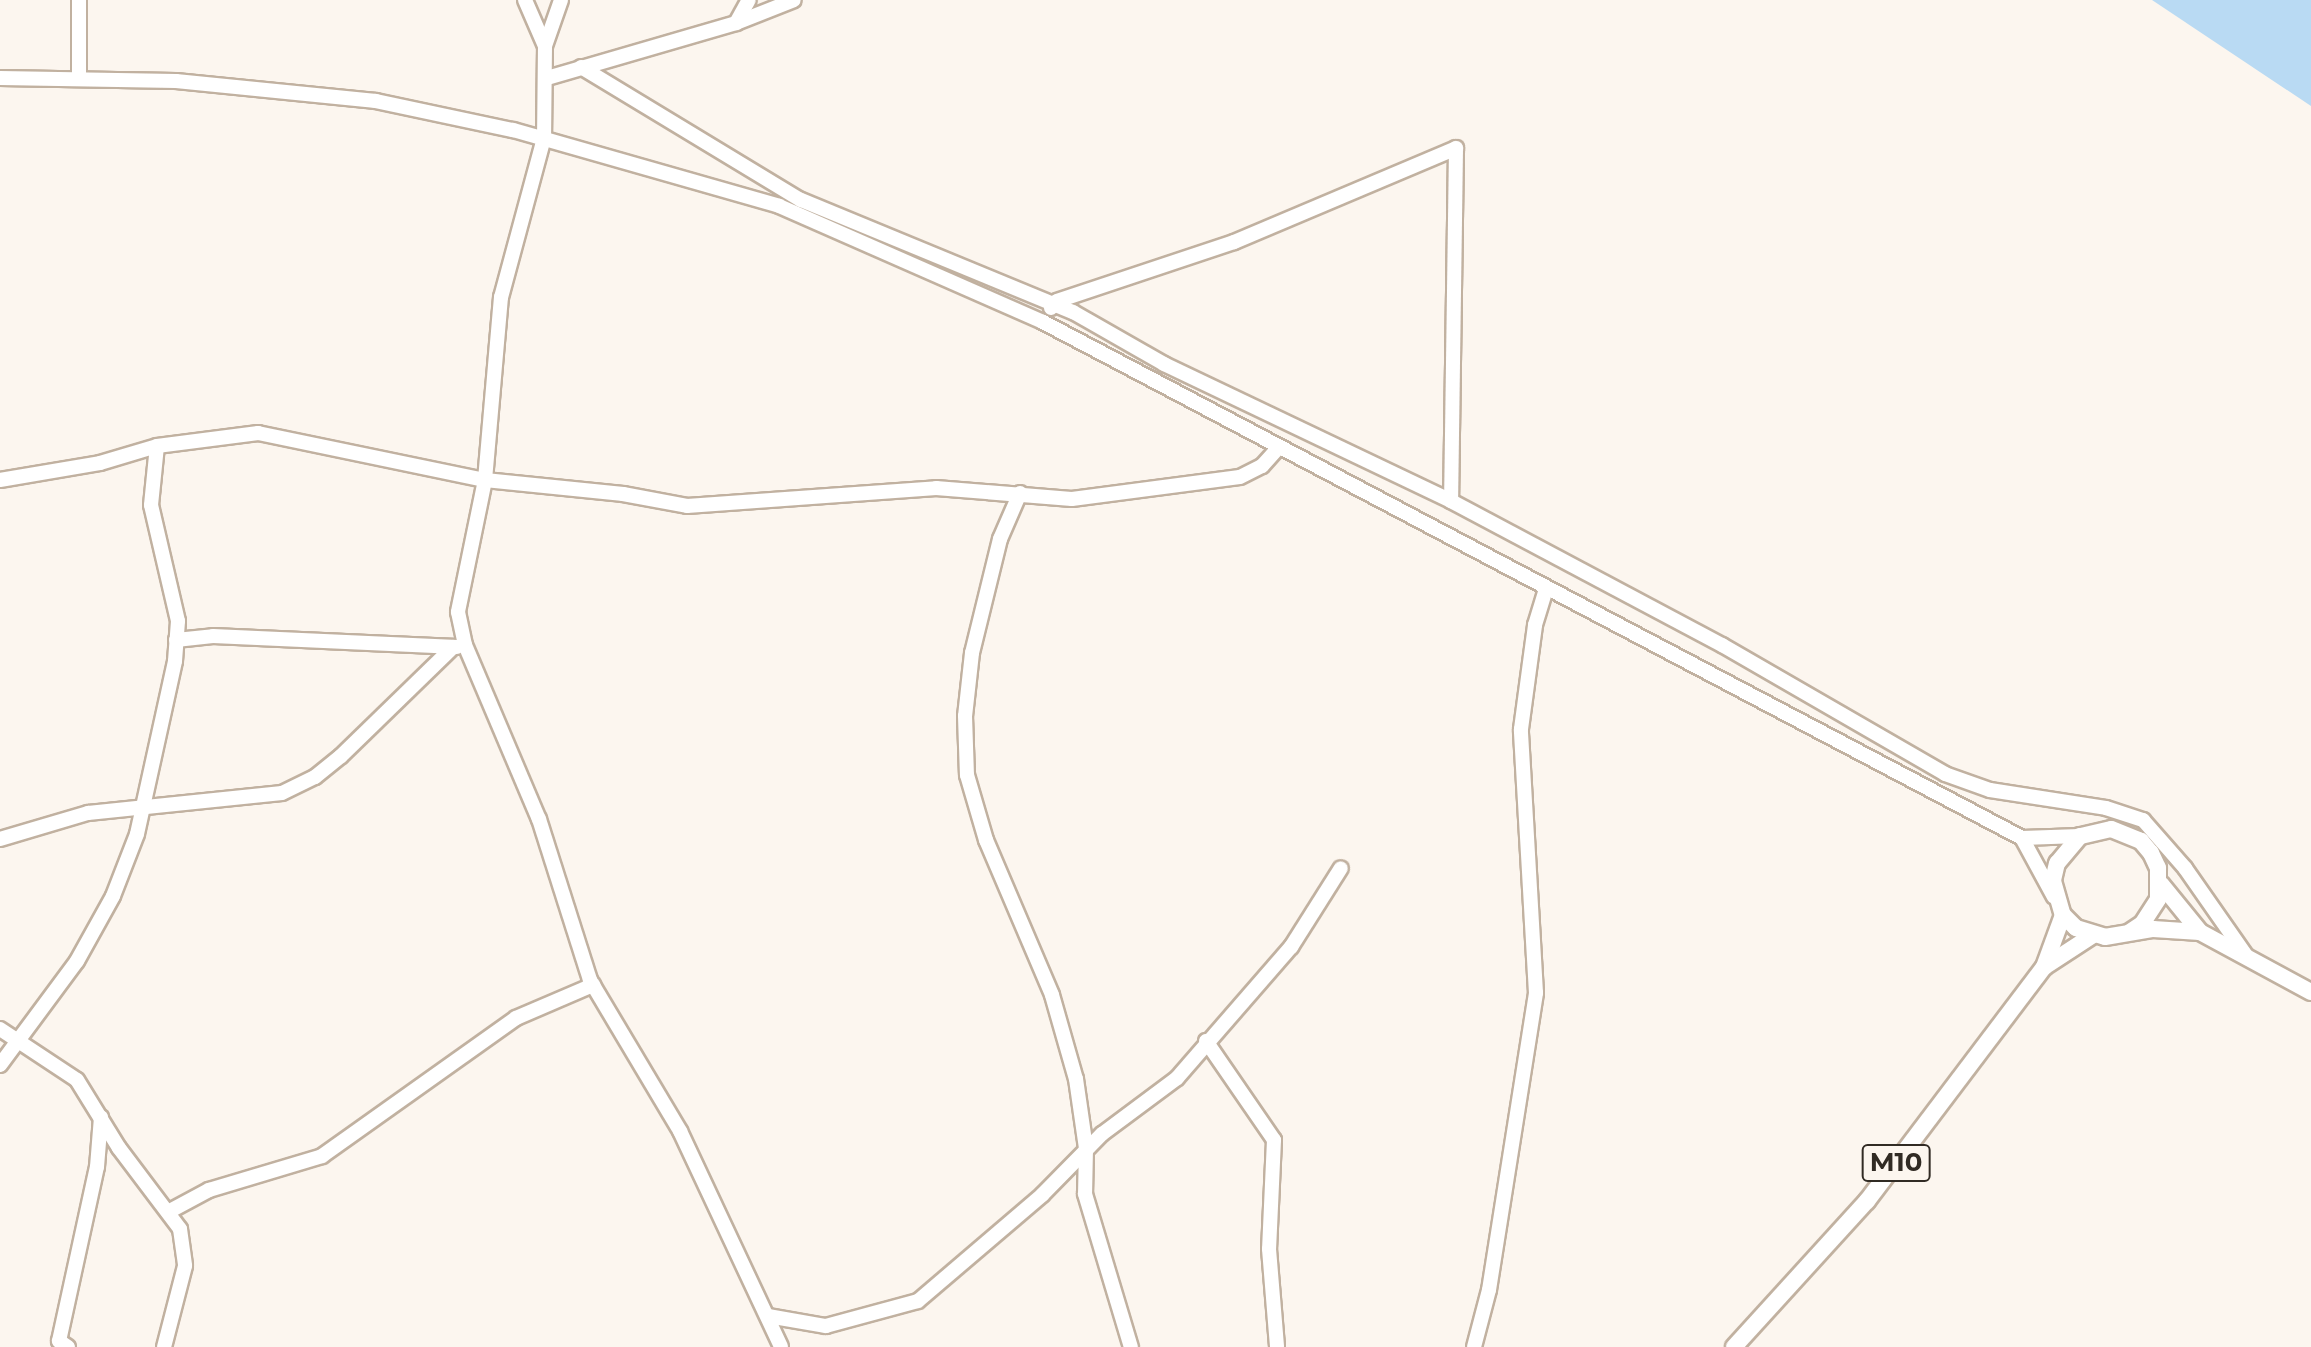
<!DOCTYPE html>
<html>
<head>
<meta charset="utf-8">
<style>
  body { margin:0 }
  #map { position:relative; width:2311px; height:1347px; overflow:hidden; background:#fcf6ef; font-family:Montserrat,sans-serif }
  div>[style] { position:absolute }
  [style*='--x'] { left:calc(var(--x)*1px); top:calc(var(--y)*1px); width:calc(var(--w)*1px); rotate:calc(var(--a)*1deg) }
  .water>* { inset:0; background:#b9daf3 }
  .roads { filter:drop-shadow(2px 0 #c1b1a0) drop-shadow(-2px 0 #c1b1a0) drop-shadow(0 2px #c1b1a0) drop-shadow(0 -2px #c1b1a0) }
  .minor>* { height:14px; margin:-7px; padding:0 7px; transform-origin:7px; border-radius:7px; background:#fff }
  .major>* { height:16px; margin:-8px; padding:0 8px; transform-origin:8px; border-radius:8px; background:#fff }
  span { translate:-50% -50%; white-space:nowrap; text-align:center; line-height:1.15; -webkit-text-stroke:8px #fcf6ef; paint-order:stroke }
  .shield-label span { padding:2px 6px; background:#fcf6ef; border:2px solid; border-radius:6px; -webkit-text-stroke-width:0 }
  .shield-label { font-size:26px; color:#312b24; font-weight:700 }
</style>
</head>
<body>
<div id="map">
  <div class="water">
    <div style="clip-path:polygon(2152px 0,2311px 0,2311px 106px)"></div>
  </div>
  <div class="roads">
    <div class="minor">
      <div style="--x:79;--y:0;--w:78;--a:90"></div>
      <div style="--x:525;--y:0;--w:50;--a:66.5"></div>
      <div style="--x:545;--y:46;--w:92;--a:90.6"></div>
      <div style="--x:544;--y:138;--w:165;--a:105.1"></div>
      <div style="--x:501;--y:297;--w:184;--a:95"></div>
      <div style="--x:485;--y:480;--w:135;--a:101.6"></div>
      <div style="--x:458;--y:612;--w:34;--a:78"></div>
      <div style="--x:465;--y:645;--w:189;--a:67"></div>
      <div style="--x:539;--y:819;--w:169;--a:72.4"></div>
      <div style="--x:590;--y:980;--w:176;--a:59.2"></div>
      <div style="--x:680;--y:1131;--w:238;--a:64.9"></div>
      <div style="--x:736;--y:23;--w:26;--a:-61"></div>
      <div style="--x:545;--y:46;--w:49;--a:-70.8"></div>
      <div style="--x:581;--y:67;--w:257;--a:31.2"></div>
      <div style="--x:801;--y:200;--w:294;--a:22.4"></div>
      <div style="--x:1073;--y:312;--w:105;--a:29.7"></div>
      <div style="--x:1164;--y:364;--w:318;--a:25.5"></div>
      <div style="--x:1451;--y:501;--w:307;--a:28"></div>
      <div style="--x:1722;--y:645;--w:258;--a:30"></div>
      <div style="--x:1945;--y:774;--w:48;--a:19.6"></div>
      <div style="--x:1990;--y:790;--w:117;--a:8.8"></div>
      <div style="--x:2106;--y:808;--w:39;--a:18"></div>
      <div style="--x:2143;--y:820;--w:64;--a:48.8"></div>
      <div style="--x:2185;--y:868;--w:108;--a:55.1"></div>
      <div style="--x:0;--y:78;--w:176;--a:1"></div>
      <div style="--x:176;--y:81;--w:201;--a:5.7"></div>
      <div style="--x:376;--y:101;--w:140;--a:12"></div>
      <div style="--x:513;--y:130;--w:277;--a:15.9"></div>
      <div style="--x:779;--y:206;--w:288;--a:23.7"></div>
      <div style="--x:1043;--y:322;--w:1107;--a:27.79"></div>
      <div style="--x:2022;--y:838;--w:58;--a:-2"></div>
      <div style="--x:547;--y:78;--w:197;--a:-16.2"></div>
      <div style="--x:736;--y:23;--w:62;--a:-21.6"></div>
      <div style="--x:1051;--y:308;--w:9;--a:-49"></div>
      <div style="--x:1057;--y:301;--w:187;--a:-18.4"></div>
      <div style="--x:1234;--y:242;--w:241;--a:-22.9"></div>
      <div style="--x:1456;--y:148;--w:353;--a:90.8"></div>
      <div style="--x:0;--y:480;--w:101;--a:-9.6"></div>
      <div style="--x:100;--y:463;--w:59;--a:-16.6"></div>
      <div style="--x:157;--y:446;--w:102;--a:-7.3"></div>
      <div style="--x:258;--y:433;--w:232;--a:11.7"></div>
      <div style="--x:485;--y:480;--w:139;--a:5.8"></div>
      <div style="--x:623;--y:494;--w:65;--a:10.6"></div>
      <div style="--x:687;--y:506;--w:250;--a:-4.1"></div>
      <div style="--x:936;--y:488;--w:136;--a:4.6"></div>
      <div style="--x:1072;--y:499;--w:169;--a:-7.5"></div>
      <div style="--x:1240;--y:477;--w:25;--a:-27"></div>
      <div style="--x:1262;--y:466;--w:25;--a:-48"></div>
      <div style="--x:1020;--y:493;--w:50;--a:113.5"></div>
      <div style="--x:1000;--y:539;--w:117;--a:103.8"></div>
      <div style="--x:972;--y:653;--w:63;--a:96.3"></div>
      <div style="--x:965;--y:716;--w:59;--a:88.1"></div>
      <div style="--x:967;--y:775;--w:68;--a:73.7"></div>
      <div style="--x:986;--y:840;--w:168;--a:66.9"></div>
      <div style="--x:1052;--y:995;--w:87;--a:74.1"></div>
      <div style="--x:1076;--y:1079;--w:70;--a:81.8"></div>
      <div style="--x:1086;--y:1148;--w:46;--a:91.2"></div>
      <div style="--x:1085;--y:1194;--w:160;--a:73.3"></div>
      <div style="--x:176;--y:640;--w:37;--a:-6"></div>
      <div style="--x:213;--y:636;--w:244;--a:2.6"></div>
      <div style="--x:2022;--y:838;--w:67;--a:61.5"></div>
      <div style="--x:0;--y:839;--w:92;--a:-16.5"></div>
      <div style="--x:88;--y:813;--w:195;--a:-5.9"></div>
      <div style="--x:282;--y:793;--w:37;--a:-26"></div>
      <div style="--x:315;--y:777;--w:33;--a:-39"></div>
      <div style="--x:341;--y:756;--w:156;--a:-44.2"></div>
      <div style="--x:0;--y:1029;--w:92;--a:33.5"></div>
      <div style="--x:77;--y:1080;--w:80;--a:58.3"></div>
      <div style="--x:119;--y:1148;--w:101;--a:53"></div>
      <div style="--x:180;--y:1229;--w:37;--a:82"></div>
      <div style="--x:185;--y:1266;--w:84;--a:104.5"></div>
      <div style="--x:1206;--y:1041;--w:120;--a:55.5"></div>
      <div style="--x:1274;--y:1140;--w:109;--a:92.6"></div>
      <div style="--x:1269;--y:1249;--w:98;--a:85.3"></div>
      <div style="--x:0;--y:1065;--w:129;--a:-53.5"></div>
      <div style="--x:77;--y:961;--w:74;--a:-61"></div>
      <div style="--x:113;--y:896;--w:66;--a:-68.8"></div>
      <div style="--x:137;--y:834;--w:177;--a:-77.6"></div>
      <div style="--x:175;--y:661;--w:40;--a:-85.7"></div>
      <div style="--x:178;--y:621;--w:119;--a:-103.1"></div>
      <div style="--x:151;--y:505;--w:59;--a:-84.2"></div>
      <div style="--x:168;--y:1212;--w:47;--a:-28.2"></div>
      <div style="--x:209;--y:1190;--w:118;--a:-16.7"></div>
      <div style="--x:322;--y:1156;--w:238;--a:-35.4"></div>
      <div style="--x:516;--y:1018;--w:84;--a:-23.2"></div>
      <div style="--x:768;--y:1316;--w:59;--a:9.8"></div>
      <div style="--x:826;--y:1326;--w:95;--a:-15.2"></div>
      <div style="--x:918;--y:1301;--w:163;--a:-40.5"></div>
      <div style="--x:1042;--y:1195;--w:86;--a:-45.5"></div>
      <div style="--x:1102;--y:1134;--w:94;--a:-36.7"></div>
      <div style="--x:1177;--y:1078;--w:174;--a:-49"></div>
      <div style="--x:1291;--y:947;--w:93;--a:-57.7"></div>
      <div style="--x:68;--y:1347;--w:11;--a:-146"></div>
      <div style="--x:59;--y:1341;--w:178;--a:-77.7"></div>
      <div style="--x:97;--y:1167;--w:50;--a:-85.4"></div>
      <div style="--x:1474;--y:1347;--w:59;--a:-75.3"></div>
      <div style="--x:1489;--y:1290;--w:301;--a:-81"></div>
      <div style="--x:1536;--y:993;--w:264;--a:-93.3"></div>
      <div style="--x:1521;--y:729;--w:105;--a:-82.3"></div>
      <div style="--x:1535;--y:625;--w:37;--a:-73"></div>
    </div>
    <div class="major">
      <div style="--x:2161;--y:884;--w:62;--a:50.9"></div>
      <div style="--x:2130;--y:932;--w:14;--a:-34"></div>
      <div style="--x:2142;--y:924;--w:30;--a:-57"></div>
      <div style="--x:2158;--y:899;--w:31;--a:-90"></div>
      <div style="--x:2158;--y:868;--w:17;--a:-115"></div>
      <div style="--x:2151;--y:853;--w:16;--a:-130"></div>
      <div style="--x:2141;--y:841;--w:32;--a:-158"></div>
      <div style="--x:2111;--y:829;--w:32;--a:167"></div>
      <div style="--x:2080;--y:836;--w:35;--a:130"></div>
      <div style="--x:2057;--y:863;--w:18;--a:103"></div>
      <div style="--x:2053;--y:881;--w:35;--a:74"></div>
      <div style="--x:2063;--y:915;--w:18;--a:45"></div>
      <div style="--x:2076;--y:928;--w:30;--a:17"></div>
      <div style="--x:2105;--y:937;--w:49;--a:-9.5"></div>
      <div style="--x:2153;--y:929;--w:47;--a:3.7"></div>
      <div style="--x:2200;--y:932;--w:126;--a:28.4"></div>
      <div style="--x:2044;--y:967;--w:59;--a:-33.1"></div>
      <div style="--x:1734;--y:1347;--w:197;--a:-47.7"></div>
      <div style="--x:1867;--y:1201;--w:293;--a:-52.9"></div>
      <div style="--x:2044;--y:967;--w:55;--a:-69.9"></div>
    </div>
  </div>
  <div class="shield-label">
    <span style="left:1896px;top:1163px">M10</span>
  </div>
</div>
</body>
</html>
